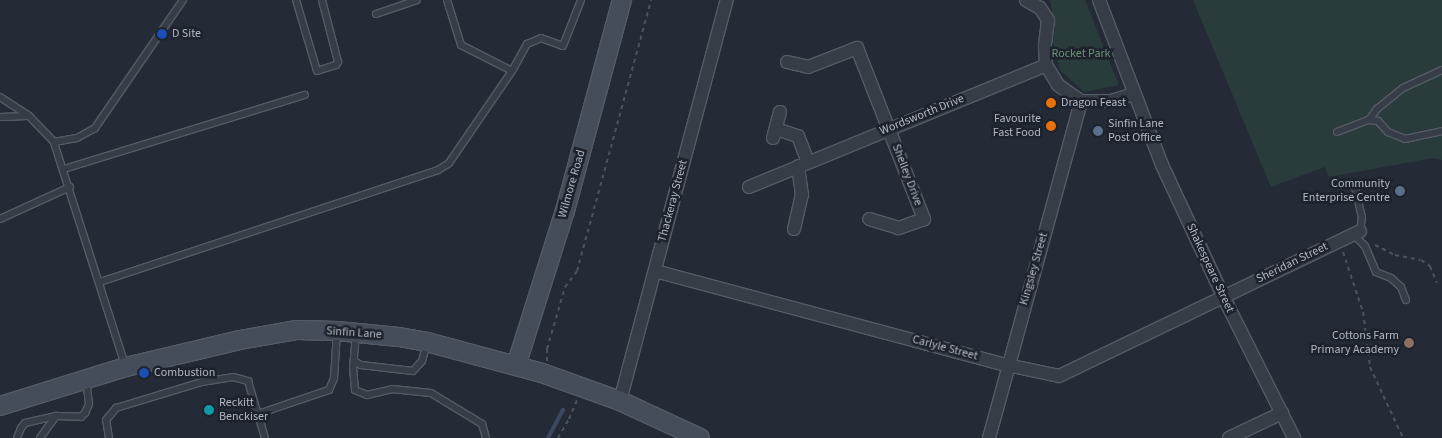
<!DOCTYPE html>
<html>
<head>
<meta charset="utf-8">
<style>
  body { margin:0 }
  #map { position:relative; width:1442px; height:438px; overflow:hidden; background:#242b37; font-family:"Source Sans 3",sans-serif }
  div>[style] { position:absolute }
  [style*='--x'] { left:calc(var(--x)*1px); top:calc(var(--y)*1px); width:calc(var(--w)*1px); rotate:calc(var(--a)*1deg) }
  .green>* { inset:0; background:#2a3b3c }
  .stream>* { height:4px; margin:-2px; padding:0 2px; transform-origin:2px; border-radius:2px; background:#3c485e }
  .path>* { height:2px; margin-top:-1px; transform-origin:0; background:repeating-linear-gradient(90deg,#485659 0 4px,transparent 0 8px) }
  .roads { filter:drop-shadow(1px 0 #555b65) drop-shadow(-1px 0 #555b65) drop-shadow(0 1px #555b65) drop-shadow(0 -1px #555b65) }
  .lane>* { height:6px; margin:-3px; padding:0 3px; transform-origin:3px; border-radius:3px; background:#373d47 }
  .street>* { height:12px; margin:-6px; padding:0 6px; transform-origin:6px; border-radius:6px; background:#373d47 }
  .secondary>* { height:18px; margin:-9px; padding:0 9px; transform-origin:9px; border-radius:9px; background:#464d5a }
  .dots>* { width:14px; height:14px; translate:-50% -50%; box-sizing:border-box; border:2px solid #1d222c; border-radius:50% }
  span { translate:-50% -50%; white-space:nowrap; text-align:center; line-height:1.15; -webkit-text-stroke:5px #1d222c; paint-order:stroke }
  .poi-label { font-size:12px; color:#b2b8c3 }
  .left { translate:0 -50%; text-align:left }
  .right { translate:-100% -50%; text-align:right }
  .park-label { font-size:12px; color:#6c9177 }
  .street-label { font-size:12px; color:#b2b8c3 }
</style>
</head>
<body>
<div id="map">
  <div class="green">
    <div style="clip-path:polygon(1050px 0,1085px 0,1119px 85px,1084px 92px,1060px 70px,1053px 42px,1055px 25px)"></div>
    <div style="clip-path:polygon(1193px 0,1442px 0,1442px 160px,1433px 158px,1329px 177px,1325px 167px,1271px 187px)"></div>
  </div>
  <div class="stream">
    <div style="--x:548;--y:438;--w:32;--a:-62"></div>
  </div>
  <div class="path">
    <div style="--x:1375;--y:245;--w:22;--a:27"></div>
    <div style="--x:1395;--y:255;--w:26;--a:11"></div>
    <div style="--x:1421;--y:260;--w:11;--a:34"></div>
    <div style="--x:1430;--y:266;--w:18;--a:68"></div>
    <div style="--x:1343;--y:252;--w:63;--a:71.6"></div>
    <div style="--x:1363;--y:312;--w:55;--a:82.7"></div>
    <div style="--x:1370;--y:367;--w:78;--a:65.1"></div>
    <div style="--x:547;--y:361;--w:12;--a:-90"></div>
    <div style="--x:547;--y:349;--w:65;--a:-73.8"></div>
    <div style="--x:565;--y:287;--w:20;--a:-53"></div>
    <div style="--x:577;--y:271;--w:281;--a:-74.7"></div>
    <div style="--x:558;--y:438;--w:22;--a:-60"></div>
    <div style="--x:569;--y:419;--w:21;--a:-67"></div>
  </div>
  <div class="roads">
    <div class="lane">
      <div style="--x:296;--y:0;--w:74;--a:73.5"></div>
      <div style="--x:317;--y:71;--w:20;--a:-18"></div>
      <div style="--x:336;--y:65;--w:4;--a:-56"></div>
      <div style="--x:338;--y:62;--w:64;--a:-104.5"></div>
      <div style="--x:447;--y:0;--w:47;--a:72.7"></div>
      <div style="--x:461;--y:45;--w:57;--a:27"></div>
      <div style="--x:376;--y:14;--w:43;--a:-18.9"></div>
      <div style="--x:0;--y:97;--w:35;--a:33"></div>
      <div style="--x:29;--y:116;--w:36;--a:46"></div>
      <div style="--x:0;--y:117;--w:28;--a:-2"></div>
      <div style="--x:1369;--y:120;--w:14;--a:-54"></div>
      <div style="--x:1377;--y:109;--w:33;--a:-39"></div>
      <div style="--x:1403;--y:88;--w:43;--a:-24.8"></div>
      <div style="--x:1337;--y:132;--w:34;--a:-21"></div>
      <div style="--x:1369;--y:120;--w:9;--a:6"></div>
      <div style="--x:1378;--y:121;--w:15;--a:48"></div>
      <div style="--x:1388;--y:132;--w:18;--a:22"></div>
      <div style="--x:1405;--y:139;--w:38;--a:-12"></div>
      <div style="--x:64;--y:169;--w:252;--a:-17.1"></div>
      <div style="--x:1354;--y:183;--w:35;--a:77"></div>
      <div style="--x:1362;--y:217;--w:14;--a:98"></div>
      <div style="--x:0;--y:219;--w:77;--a:-24.6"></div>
      <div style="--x:1353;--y:234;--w:17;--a:45"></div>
      <div style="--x:1365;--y:246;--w:28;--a:67"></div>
      <div style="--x:1376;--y:272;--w:16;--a:22"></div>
      <div style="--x:1391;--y:278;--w:13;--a:42"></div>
      <div style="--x:1401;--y:287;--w:14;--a:69"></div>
      <div style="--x:100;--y:282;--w:356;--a:-18.3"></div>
      <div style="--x:438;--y:170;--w:13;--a:-32"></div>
      <div style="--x:449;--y:163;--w:112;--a:-55.6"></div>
      <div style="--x:512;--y:71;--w:31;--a:-61"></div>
      <div style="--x:527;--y:44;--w:15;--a:-23"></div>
      <div style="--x:541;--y:38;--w:23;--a:20"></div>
      <div style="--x:563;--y:46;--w:49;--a:-68.6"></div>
      <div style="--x:356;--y:334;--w:33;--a:95"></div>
      <div style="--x:353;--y:367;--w:23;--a:85"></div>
      <div style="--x:355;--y:390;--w:13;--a:23"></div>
      <div style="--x:367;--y:395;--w:26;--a:-13"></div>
      <div style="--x:392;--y:389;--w:39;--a:6"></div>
      <div style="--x:431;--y:393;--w:60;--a:31.3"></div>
      <div style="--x:482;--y:424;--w:15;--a:74"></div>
      <div style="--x:354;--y:361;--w:8;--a:30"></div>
      <div style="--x:361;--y:365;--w:52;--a:6.6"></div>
      <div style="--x:413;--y:371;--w:13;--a:-48"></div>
      <div style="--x:422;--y:361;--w:20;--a:-75"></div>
      <div style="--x:125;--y:365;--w:234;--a:-107.7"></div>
      <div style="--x:54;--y:142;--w:23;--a:-10"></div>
      <div style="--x:77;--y:138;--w:21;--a:-29"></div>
      <div style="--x:95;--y:128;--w:155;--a:-55.5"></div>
      <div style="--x:258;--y:414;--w:75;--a:-18.7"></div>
      <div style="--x:329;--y:390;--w:13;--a:-67"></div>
      <div style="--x:334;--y:378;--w:46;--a:-86.3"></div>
      <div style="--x:56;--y:416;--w:25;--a:2"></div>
      <div style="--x:81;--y:417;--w:6;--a:-45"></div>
      <div style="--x:85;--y:413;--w:10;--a:-66"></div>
      <div style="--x:89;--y:404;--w:23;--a:-97"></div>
      <div style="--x:17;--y:438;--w:11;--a:-68"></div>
      <div style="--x:21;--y:428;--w:6;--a:-51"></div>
      <div style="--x:25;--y:423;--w:32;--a:-13"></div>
      <div style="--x:56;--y:416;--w:27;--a:126"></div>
      <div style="--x:109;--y:438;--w:18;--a:-99"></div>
      <div style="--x:106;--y:420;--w:16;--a:-50"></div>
      <div style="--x:116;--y:408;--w:90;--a:-16.8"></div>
      <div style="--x:202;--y:382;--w:31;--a:-9"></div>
      <div style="--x:233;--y:377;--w:16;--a:15"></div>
      <div style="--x:248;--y:381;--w:59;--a:73.4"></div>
    </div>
    <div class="street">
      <div style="--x:1026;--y:0;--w:16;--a:30"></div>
      <div style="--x:1040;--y:8;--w:14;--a:56"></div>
      <div style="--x:1048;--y:20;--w:26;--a:97"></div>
      <div style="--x:1045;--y:46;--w:19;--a:87"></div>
      <div style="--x:1046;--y:65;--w:23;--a:59"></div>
      <div style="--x:1058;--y:85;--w:28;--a:35"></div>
      <div style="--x:1081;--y:101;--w:30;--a:0"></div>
      <div style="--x:1111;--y:101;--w:24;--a:-17"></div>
      <div style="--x:1099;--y:0;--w:177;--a:69.1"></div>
      <div style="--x:1162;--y:165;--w:145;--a:65"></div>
      <div style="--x:1223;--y:296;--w:159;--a:63.4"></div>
      <div style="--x:787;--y:62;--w:22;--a:13"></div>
      <div style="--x:808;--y:67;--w:53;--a:-21.2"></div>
      <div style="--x:857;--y:48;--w:184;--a:68.6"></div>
      <div style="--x:924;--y:219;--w:27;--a:160"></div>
      <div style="--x:899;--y:228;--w:31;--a:-163"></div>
      <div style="--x:776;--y:129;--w:23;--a:18"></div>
      <div style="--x:798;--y:136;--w:28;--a:69"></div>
      <div style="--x:773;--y:138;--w:27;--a:-75"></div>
      <div style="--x:749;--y:187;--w:321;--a:-22.3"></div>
      <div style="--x:794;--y:229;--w:35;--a:-77"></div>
      <div style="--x:802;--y:195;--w:29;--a:-98"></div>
      <div style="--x:655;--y:271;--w:364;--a:15"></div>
      <div style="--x:1007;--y:365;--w:53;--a:11.9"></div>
      <div style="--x:1059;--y:376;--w:334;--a:-25.7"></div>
      <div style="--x:620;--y:401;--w:415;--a:-75.1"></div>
      <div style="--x:989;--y:438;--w:349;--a:-74.7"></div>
      <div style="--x:1229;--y:438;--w:59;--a:-25.3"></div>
    </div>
    <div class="secondary">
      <div style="--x:516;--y:366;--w:163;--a:-72.5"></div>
      <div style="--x:565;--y:211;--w:219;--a:-74.9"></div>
      <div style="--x:0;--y:406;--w:132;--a:-17.2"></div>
      <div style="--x:126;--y:367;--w:117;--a:-13.3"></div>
      <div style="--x:240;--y:340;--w:58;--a:-10"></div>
      <div style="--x:297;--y:330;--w:40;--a:1.4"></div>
      <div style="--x:337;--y:331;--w:62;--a:5.5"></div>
      <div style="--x:399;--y:337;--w:28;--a:10"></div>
      <div style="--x:427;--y:342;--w:119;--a:15.1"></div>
      <div style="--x:542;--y:373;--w:83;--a:19.7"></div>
      <div style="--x:620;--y:401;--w:88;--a:24.8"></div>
    </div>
  </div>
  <div class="dots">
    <div style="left:162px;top:34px;background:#1a4fb4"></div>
    <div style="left:1051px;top:103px;background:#e8710a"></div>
    <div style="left:1051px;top:126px;background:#e8710a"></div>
    <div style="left:1098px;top:131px;background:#5c6f8a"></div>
    <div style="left:1400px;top:191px;background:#5c6f8a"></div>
    <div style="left:1409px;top:343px;background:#8d6e63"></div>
    <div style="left:144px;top:373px;background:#1a4fb4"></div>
    <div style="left:209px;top:410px;background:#0f9aa8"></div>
  </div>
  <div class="poi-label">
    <span class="left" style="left:172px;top:34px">D Site</span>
    <span class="left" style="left:1061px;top:103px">Dragon Feast</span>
    <span class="right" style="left:1041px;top:126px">Favourite<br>Fast Food</span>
    <span class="left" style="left:1108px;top:131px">Sinfin Lane<br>Post Office</span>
    <span class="right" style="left:1390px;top:191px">Community<br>Enterprise Centre</span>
    <span class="right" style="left:1399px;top:343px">Cottons Farm<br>Primary Academy</span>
    <span class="left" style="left:154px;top:373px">Combustion</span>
    <span class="left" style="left:219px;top:410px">Reckitt<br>Benckiser</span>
  </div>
  <div class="park-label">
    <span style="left:1081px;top:54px">Rocket Park</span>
  </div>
  <div class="street-label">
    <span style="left:922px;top:115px;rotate:-22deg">Wordsworth Drive</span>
    <span style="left:907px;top:175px;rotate:69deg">Shelley Drive</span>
    <span style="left:572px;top:184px;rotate:-74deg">Wilmore Road</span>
    <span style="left:673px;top:201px;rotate:-75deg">Thackeray Street</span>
    <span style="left:1292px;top:263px;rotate:-26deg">Sheridan Street</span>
    <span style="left:1210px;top:268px;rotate:65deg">Shakespeare Street</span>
    <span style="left:1034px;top:269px;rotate:-74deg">Kingsley Street</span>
    <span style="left:354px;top:333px;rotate:4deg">Sinfin Lane</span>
    <span style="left:945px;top:348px;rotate:15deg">Carlyle Street</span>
  </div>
</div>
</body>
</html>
